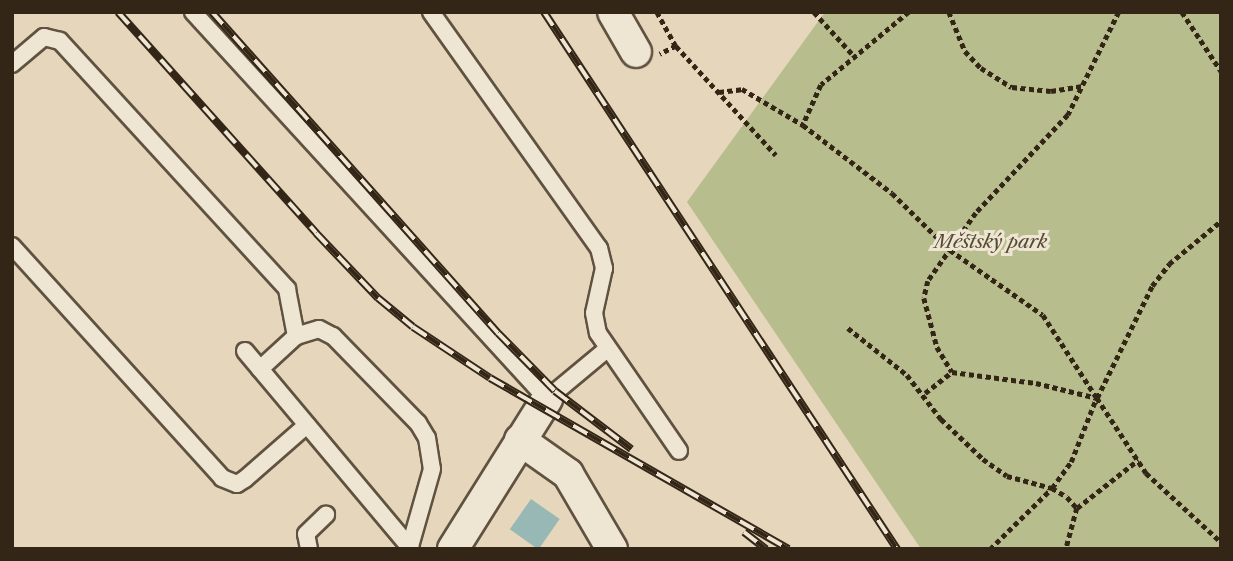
<!DOCTYPE html>
<html>
<head>
<meta charset="utf-8">
<style>
  body { margin:0 }
  #map { position:relative; width:1233px; height:561px; overflow:hidden; background:#e6d7bc; font-family:"Libre Caslon Text",serif }
  div>[style] { position:absolute }
  [style*='--x'] { left:calc(var(--x)*1px); top:calc(var(--y)*1px); width:calc(var(--w)*1px); rotate:calc(var(--a)*1deg) }
  .green>* { inset:0; background:#b8bd8e }
  .water>* { inset:0; background:#97b8b5; transform-origin:0 0 }
  .path>* { height:4.5px; margin-top:-2.25px; transform-origin:0; background:repeating-linear-gradient(90deg,#342616 0 5px,transparent 0 8.5px) }
  .roads { filter:drop-shadow(2px 0 #605240) drop-shadow(-2px 0 #605240) drop-shadow(0 2px #605240) drop-shadow(0 -2px #605240) }
  .lane>* { height:16px; margin:-8px; padding:0 8px; transform-origin:8px; border-radius:8px; background:#efe5d3 }
  .street>* { height:30px; margin:-15px; padding:0 15px; transform-origin:15px; border-radius:15px; background:#efe5d3 }
  .rail>* { height:8px; margin-top:-4px; transform-origin:0; background:repeating-linear-gradient(90deg,#efe5d3 0 16px,#342616 0 32px); box-sizing:border-box; border-block:2px solid #342616 }
  span { translate:-50% -50%; white-space:nowrap; text-align:center; line-height:1.15; -webkit-text-stroke:6px #efe5d3; paint-order:stroke }
  .park-label { font-size:19px; color:#554c34; font-style:italic }
  .frame { position:absolute; inset:0; border:14px solid #342616; pointer-events:none }
</style>
</head>
<body>
<div id="map">
  <div class="green">
    <div style="clip-path:polygon(825px 12px,1221px 12px,1221px 549px,921px 549px,687px 202px)"></div>
  </div>
  <div class="water">
    <div style="left:531px;top:499px;width:35px;height:37px;rotate:35deg"></div>
  </div>
  <div class="path">
    <div style="--x:657;--y:12;--w:39;--a:61"></div>
    <div style="--x:676;--y:46;--w:18;--a:153"></div>
    <div style="--x:814;--y:12;--w:59;--a:47.7"></div>
    <div style="--x:909;--y:12;--w:114;--a:140.3"></div>
    <div style="--x:821;--y:85;--w:44;--a:114.2"></div>
    <div style="--x:803;--y:125;--w:112;--a:37.4"></div>
    <div style="--x:892;--y:193;--w:81;--a:44.5"></div>
    <div style="--x:950;--y:250;--w:113;--a:35"></div>
    <div style="--x:1043;--y:315;--w:99;--a:57"></div>
    <div style="--x:1097;--y:398;--w:125;--a:-63.8"></div>
    <div style="--x:1152;--y:286;--w:28;--a:-52"></div>
    <div style="--x:1169;--y:264;--w:67;--a:-39.6"></div>
    <div style="--x:949;--y:12;--w:42;--a:67.7"></div>
    <div style="--x:965;--y:51;--w:23;--a:47"></div>
    <div style="--x:981;--y:68;--w:36;--a:32"></div>
    <div style="--x:1012;--y:87;--w:39;--a:6"></div>
    <div style="--x:1051;--y:91;--w:32;--a:-9"></div>
    <div style="--x:1119;--y:12;--w:115;--a:116.3"></div>
    <div style="--x:1068;--y:115;--w:134;--a:133.2"></div>
    <div style="--x:976;--y:213;--w:83;--a:125.2"></div>
    <div style="--x:928;--y:281;--w:17;--a:103"></div>
    <div style="--x:924;--y:298;--w:51;--a:75.1"></div>
    <div style="--x:937;--y:347;--w:29;--a:59"></div>
    <div style="--x:952;--y:372;--w:85;--a:7.5"></div>
    <div style="--x:1036;--y:383;--w:63;--a:13.8"></div>
    <div style="--x:1097;--y:398;--w:90;--a:56.8"></div>
    <div style="--x:1146;--y:473;--w:102;--a:42.6"></div>
    <div style="--x:1182;--y:12;--w:71;--a:56.5"></div>
    <div style="--x:676;--y:46;--w:148;--a:47.5"></div>
    <div style="--x:719;--y:92;--w:23;--a:-7"></div>
    <div style="--x:742;--y:89;--w:71;--a:30.5"></div>
    <div style="--x:848;--y:328;--w:75;--a:38.5"></div>
    <div style="--x:907;--y:375;--w:56;--a:52.3"></div>
    <div style="--x:941;--y:419;--w:58;--a:43.6"></div>
    <div style="--x:983;--y:459;--w:29;--a:35"></div>
    <div style="--x:1007;--y:476;--w:47;--a:14.9"></div>
    <div style="--x:1052;--y:488;--w:17;--a:31"></div>
    <div style="--x:1067;--y:497;--w:15;--a:48"></div>
    <div style="--x:1077;--y:508;--w:42;--a:105"></div>
    <div style="--x:925;--y:393;--w:34;--a:-38"></div>
    <div style="--x:1077;--y:508;--w:78;--a:-38.2"></div>
    <div style="--x:990;--y:549;--w:87;--a:-44.5"></div>
    <div style="--x:1052;--y:488;--w:32;--a:-54"></div>
    <div style="--x:1071;--y:462;--w:68;--a:-68.4"></div>
  </div>
  <div class="roads">
    <div class="lane">
      <div style="--x:193;--y:12;--w:524;--a:47.55"></div>
      <div style="--x:547;--y:399;--w:78;--a:-39.8"></div>
      <div style="--x:431;--y:12;--w:290;--a:54.6"></div>
      <div style="--x:599;--y:248;--w:21;--a:76"></div>
      <div style="--x:604;--y:268;--w:46;--a:102.5"></div>
      <div style="--x:594;--y:313;--w:20;--a:79"></div>
      <div style="--x:598;--y:333;--w:143;--a:55.5"></div>
      <div style="--x:12;--y:64;--w:42;--a:-40.2"></div>
      <div style="--x:44;--y:37;--w:16;--a:14"></div>
      <div style="--x:60;--y:41;--w:336;--a:47.5"></div>
      <div style="--x:287;--y:289;--w:48;--a:79.2"></div>
      <div style="--x:12;--y:246;--w:313;--a:47.8"></div>
      <div style="--x:222;--y:478;--w:16;--a:22"></div>
      <div style="--x:237;--y:484;--w:9;--a:-32"></div>
      <div style="--x:245;--y:479;--w:82;--a:-41.1"></div>
      <div style="--x:245;--y:351;--w:258;--a:50"></div>
      <div style="--x:260;--y:369;--w:49;--a:-42.5"></div>
      <div style="--x:296;--y:336;--w:24;--a:-17"></div>
      <div style="--x:319;--y:329;--w:16;--a:27"></div>
      <div style="--x:333;--y:336;--w:122;--a:45.7"></div>
      <div style="--x:418;--y:423;--w:17;--a:59"></div>
      <div style="--x:427;--y:438;--w:31;--a:81"></div>
      <div style="--x:432;--y:469;--w:80;--a:105.9"></div>
      <div style="--x:309;--y:549;--w:15;--a:-101"></div>
      <div style="--x:306;--y:534;--w:28;--a:-44"></div>
    </div>
    <div class="street">
      <div style="--x:613;--y:12;--w:46;--a:60.1"></div>
      <div style="--x:520;--y:440;--w:59;--a:35.3"></div>
      <div style="--x:568;--y:474;--w:87;--a:59.6"></div>
      <div style="--x:453;--y:549;--w:177;--a:-57.9"></div>
    </div>
  </div>
  <div class="rail">
    <div style="--x:118;--y:12;--w:297;--a:48.1"></div>
    <div style="--x:316;--y:233;--w:90;--a:46.4"></div>
    <div style="--x:378;--y:298;--w:45;--a:39.6"></div>
    <div style="--x:413;--y:327;--w:92;--a:33.5"></div>
    <div style="--x:490;--y:378;--w:344;--a:29.8"></div>
    <div style="--x:212;--y:12;--w:430;--a:48.3"></div>
    <div style="--x:498;--y:333;--w:81;--a:45.5"></div>
    <div style="--x:555;--y:391;--w:96;--a:37.3"></div>
    <div style="--x:544;--y:12;--w:643;--a:56.68"></div>
    <div style="--x:744;--y:532;--w:28;--a:38"></div>
  </div>
  <div class="park-label">
    <span style="left:991px;top:242px">Městský park</span>
  </div>
  <div class="frame"></div>
</div>
</body>
</html>
